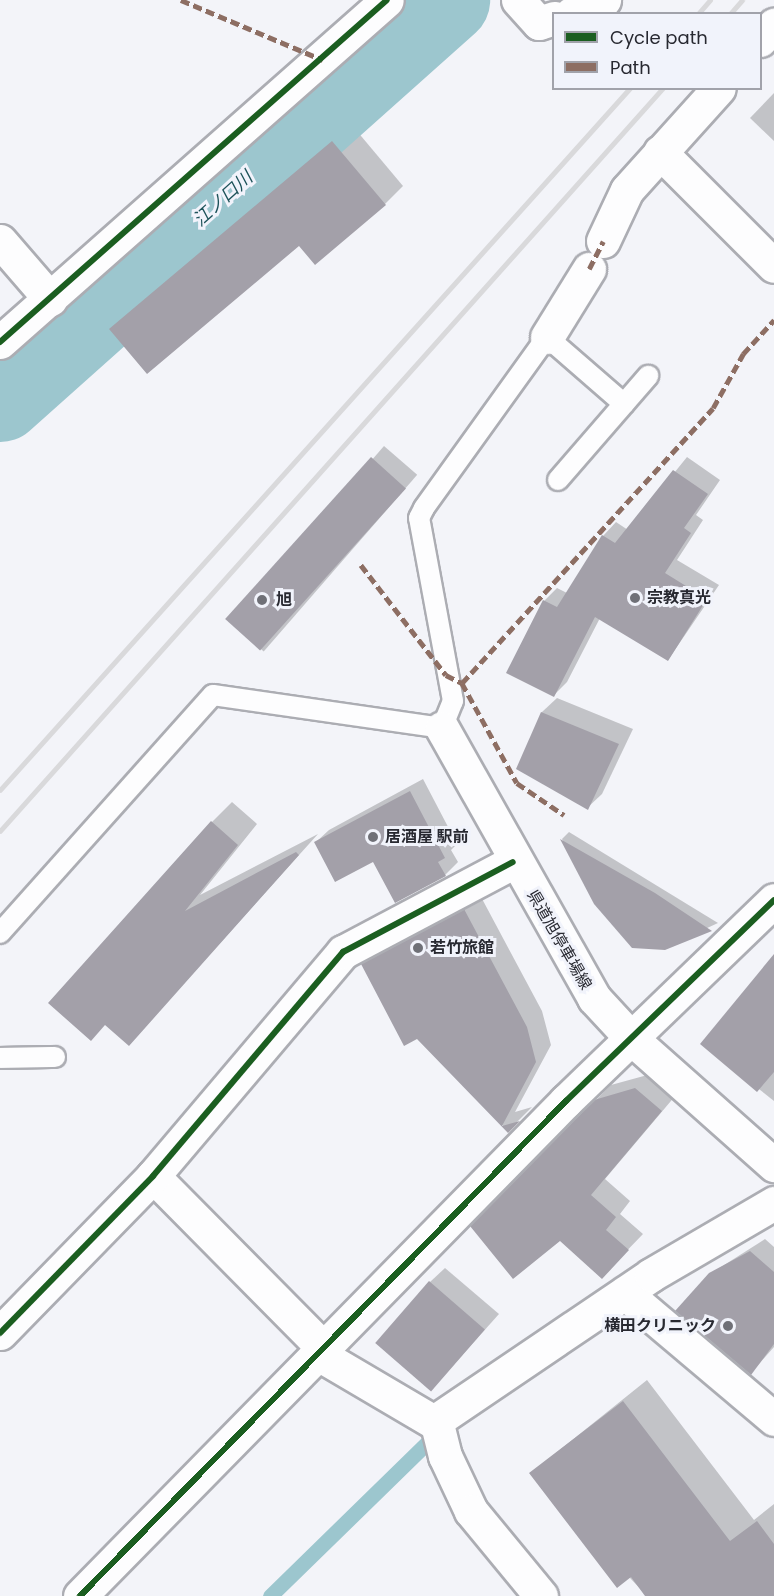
<!DOCTYPE html>
<html>
<head>
<meta charset="utf-8">
<style>
  body { margin:0 }
  #map { position:relative; width:774px; height:1596px; overflow:hidden; background:#f3f4f9; font-family:Poppins,"Noto Sans JP",sans-serif }
  div>[style] { position:absolute }
  [style*='--x'] { left:calc(var(--x)*1px); top:calc(var(--y)*1px); width:calc(var(--w)*1px); rotate:calc(var(--a)*1deg) }
  .shadow>* { inset:0; background:#0003; transform-origin:0 0 }
  .stream>* { height:15px; margin:-7.5px; padding:0 7.5px; transform-origin:7.5px; border-radius:7.5px; background:#9cc6ce }
  .river>* { height:87px; margin:-43.5px; padding:0 43.5px; transform-origin:43.5px; border-radius:43.5px; background:#9cc6ce }
  .building>* { inset:0; background:#a3a0a9; transform-origin:0 0 }
  .roads { filter:drop-shadow(2px 0 #acadb3) drop-shadow(-2px 0 #acadb3) drop-shadow(0 2px #acadb3) drop-shadow(0 -2px #acadb3) }
  .service>* { height:20px; margin:-10px; padding:0 10px; transform-origin:10px; border-radius:10px; background:#fdfdfe }
  .minor>* { height:33px; margin:-16.5px; padding:0 16.5px; transform-origin:16.5px; border-radius:16.5px; background:#fdfdfe }
  .secondary>* { height:33px; margin:-16.5px; padding:0 16.5px; transform-origin:16.5px; border-radius:16.5px; background:#fdfdfe }
  .rail>* { height:4.5px; margin:-2.25px; padding:0 2.25px; transform-origin:2.25px; border-radius:2.25px; background:#d9d9db }
  .quiet>* { height:4.5px; margin-top:-2.25px; transform-origin:0; background:repeating-linear-gradient(90deg,#8d6e63 0 9px,transparent 0 13.5px) }
  .cycleway>* { height:6px; margin:-3px; padding:0 3px; transform-origin:3px; border-radius:3px; background:#1b5e20 }
  .dots>* { width:16px; height:16px; translate:-50% -50%; box-sizing:border-box; border:3px solid #f1f3fb; border-radius:50% }
  span { translate:-50% -50%; white-space:nowrap; text-align:center; line-height:1.15; -webkit-text-stroke:6px #f1f3fb; paint-order:stroke }
  .poi-label { font-size:16px; color:#282931; font-weight:700 }
  .left { translate:0 -50%; text-align:left }
  .right { translate:-100% -50%; text-align:right }
  .street-label { font-size:16px; color:#282931 }
  .water-label { font-size:18px; color:#1e535a; font-style:italic }
  .legend { position:absolute; left:552px; top:12px; width:210px; height:78px; box-sizing:border-box; background:#f1f3fb; border:2px solid #a1a2aa; margin:0; padding:8px 10px; list-style:none; font-size:18px; color:#282931 }
  .legend li { display:flex; align-items:center; gap:12px; height:30px }
  .legend b { width:30px; border:2px solid #a1a2aa }
</style>
</head>
<body>
<div id="map">
  <div class="shadow">
    <div style="clip-path:polygon(774px 93px,774px 141px,750px 118px)"></div>
    <div style="clip-path:polygon(351px 124px,403px 186px,385px 204px,111px 330px)"></div>
    <div style="left:384px;top:446px;width:44px;height:234px;rotate:41deg"></div>
    <div style="clip-path:polygon(687px 457px,720px 480px,696px 515px,703px 520px,677px 560px,719px 585px,668px 660px,600px 618px,567px 682px,554px 695px,544px 601px,557px 588px,567px 593px,603px 536px,616px 522px,628px 530px)"></div>
    <div style="clip-path:polygon(557px 698px,633px 729px,602px 794px,587px 808px,518px 768px,542px 712px)"></div>
    <div style="clip-path:polygon(423px 779px,457px 844px,451px 850px,458px 862px,445px 875px,316px 842px,329px 830px)"></div>
    <div style="clip-path:polygon(232px 802px,257px 824px,200px 895px,318px 834px,129px 1044px,212px 822px)"></div>
    <div style="clip-path:polygon(569px 832px,718px 923px,664px 948px,595px 903px,562px 839px)"></div>
    <div style="clip-path:polygon(480px 895px,542px 1011px,551px 1045px,515px 1112px,532px 1107px,508px 1131px,417px 1037px,363px 964px,378px 949px)"></div>
    <div style="clip-path:polygon(774px 958px,774px 1101px,702px 1044px)"></div>
    <div style="clip-path:polygon(651px 1074px,676px 1095px,605px 1179px,630px 1201px,620px 1214px,643px 1234px,616px 1262px,560px 1239px,472px 1226px,611px 1085px)"></div>
    <div style="clip-path:polygon(765px 1239px,774px 1247px,774px 1347px,751px 1373px,710px 1274px)"></div>
    <div style="clip-path:polygon(445px 1268px,499px 1314px,432px 1389px,430px 1282px)"></div>
    <div style="clip-path:polygon(647px 1380px,754px 1520px,774px 1504px,774px 1596px,647px 1596px,531px 1473px)"></div>
  </div>
  <div class="stream">
    <div style="--x:270;--y:1596;--w:232;--a:-44.3"></div>
  </div>
  <div class="river">
    <div style="--x:0;--y:398;--w:598;--a:-41.74"></div>
  </div>
  <div class="building">
    <div style="clip-path:polygon(332px 141px,386px 205px,315px 265px,299px 246px,147px 374px,109px 329px)"></div>
    <div style="left:371px;top:457px;width:47px;height:218px;rotate:42deg"></div>
    <div style="clip-path:polygon(673px 470px,708px 494px,684px 528px,691px 533px,665px 573px,707px 599px,668px 661px,595px 617px,554px 697px,506px 673px,543px 600px,557px 607px,602px 535px,615px 543px)"></div>
    <div style="clip-path:polygon(541px 712px,619px 744px,588px 810px,516px 769px)"></div>
    <div style="clip-path:polygon(410px 791px,445px 858px,438px 862px,446px 876px,395px 903px,373px 862px,335px 882px,314px 842px)"></div>
    <div style="clip-path:polygon(211px 821px,238px 845px,185px 911px,296px 852px,299px 855px,129px 1046px,105px 1025px,91px 1041px,48px 1003px)"></div>
    <div style="clip-path:polygon(560px 839px,655px 893px,712px 931px,665px 950px,632px 948px,594px 904px)"></div>
    <div style="clip-path:polygon(464px 909px,527px 1027px,536px 1062px,502px 1126px,520px 1121px,508px 1133px,417px 1039px,404px 1046px,361px 964px)"></div>
    <div style="clip-path:polygon(774px 954px,774px 1072px,757px 1092px,700px 1044px)"></div>
    <div style="clip-path:polygon(635px 1088px,662px 1111px,591px 1195px,616px 1217px,606px 1230px,629px 1250px,602px 1279px,560px 1241px,513px 1279px,470px 1226px,594px 1100px)"></div>
    <div style="clip-path:polygon(750px 1251px,774px 1272px,774px 1344px,751px 1375px,675px 1311px,709px 1273px)"></div>
    <div style="left:429px;top:1281px;width:74px;height:82px;rotate:41deg"></div>
    <div style="clip-path:polygon(623px 1401px,730px 1541px,757px 1521px,774px 1544px,774px 1596px,645px 1596px,631px 1577px,617px 1588px,529px 1473px)"></div>
  </div>
  <div class="roads">
    <div class="service">
      <div style="--x:558;--y:480;--w:138;--a:-49.1"></div>
      <div style="--x:0;--y:933;--w:319;--a:-48.2"></div>
      <div style="--x:213;--y:695;--w:231;--a:8.2"></div>
      <div style="--x:442;--y:728;--w:29;--a:-68"></div>
      <div style="--x:453;--y:701;--w:186;--a:-100.5"></div>
      <div style="--x:419;--y:518;--w:11;--a:-63"></div>
      <div style="--x:424;--y:508;--w:211;--a:-54.3"></div>
      <div style="--x:547;--y:337;--w:102;--a:41"></div>
      <div style="--x:0;--y:1058;--w:55;--a:-1"></div>
    </div>
    <div class="minor">
      <div style="--x:518;--y:0;--w:31;--a:48"></div>
      <div style="--x:539;--y:23;--w:16;--a:-18"></div>
      <div style="--x:571;--y:14;--w:36;--a:-23"></div>
      <div style="--x:760;--y:40;--w:21;--a:-47"></div>
      <div style="--x:660;--y:152;--w:161;--a:45"></div>
      <div style="--x:0;--y:241;--w:77;--a:49.2"></div>
      <div style="--x:603;--y:241;--w:56;--a:-64.8"></div>
      <div style="--x:627;--y:190;--w:137;--a:-48"></div>
      <div style="--x:547;--y:337;--w:80;--a:-58.3"></div>
      <div style="--x:0;--y:342;--w:516;--a:-41.47"></div>
      <div style="--x:153;--y:1176;--w:245;--a:45.3"></div>
      <div style="--x:625;--y:1293;--w:195;--a:40.2"></div>
      <div style="--x:0;--y:1333;--w:219;--a:-45.7"></div>
      <div style="--x:153;--y:1176;--w:294;--a:-49.7"></div>
      <div style="--x:343;--y:952;--w:192;--a:-27.9"></div>
      <div style="--x:320;--y:1355;--w:136;--a:30.5"></div>
      <div style="--x:437;--y:1424;--w:33;--a:76"></div>
      <div style="--x:445;--y:1456;--w:61;--a:64.7"></div>
      <div style="--x:471;--y:1511;--w:110;--a:50.5"></div>
      <div style="--x:434;--y:1422;--w:262;--a:-34.1"></div>
      <div style="--x:651;--y:1275;--w:143;--a:-30.3"></div>
      <div style="--x:80;--y:1596;--w:694;--a:-45.53"></div>
      <div style="--x:566;--y:1101;--w:289;--a:-44"></div>
    </div>
    <div class="secondary">
      <div style="--x:442;--y:728;--w:310;--a:60.6"></div>
      <div style="--x:594;--y:998;--w:56;--a:47.2"></div>
      <div style="--x:632;--y:1039;--w:190;--a:41.6"></div>
    </div>
  </div>
  <div class="rail">
    <div style="--x:698;--y:14;--w:18;--a:-49"></div>
    <div style="--x:730;--y:14;--w:18;--a:-49"></div>
    <div style="--x:0;--y:790;--w:943;--a:-48.09"></div>
    <div style="--x:0;--y:831;--w:996;--a:-48.26"></div>
  </div>
  <div class="quiet">
    <div style="--x:181;--y:0;--w:154;--a:22.9"></div>
    <div style="--x:589;--y:269;--w:31;--a:-63"></div>
    <div style="--x:361;--y:565;--w:139;--a:52.3"></div>
    <div style="--x:446;--y:675;--w:18;--a:27"></div>
    <div style="--x:462;--y:683;--w:114;--a:61.2"></div>
    <div style="--x:517;--y:783;--w:57;--a:34.2"></div>
    <div style="--x:462;--y:683;--w:372;--a:-47.6"></div>
    <div style="--x:713;--y:408;--w:62;--a:-60.9"></div>
    <div style="--x:743;--y:354;--w:46;--a:-47.6"></div>
  </div>
  <div class="cycleway">
    <div style="--x:0;--y:342;--w:516;--a:-41.47"></div>
    <div style="--x:0;--y:1333;--w:219;--a:-45.7"></div>
    <div style="--x:153;--y:1176;--w:294;--a:-49.7"></div>
    <div style="--x:343;--y:952;--w:192;--a:-27.9"></div>
    <div style="--x:80;--y:1596;--w:694;--a:-45.53"></div>
    <div style="--x:566;--y:1101;--w:289;--a:-44"></div>
  </div>
  <div class="dots">
    <div style="left:635px;top:598px;background:#6f7077"></div>
    <div style="left:262px;top:600px;background:#6f7077"></div>
    <div style="left:373px;top:837px;background:#6f7077"></div>
    <div style="left:418px;top:948px;background:#6f7077"></div>
    <div style="left:728px;top:1326px;background:#6f7077"></div>
  </div>
  <div class="poi-label">
    <span class="left" style="left:647px;top:598px">宗教真光</span>
    <span class="left" style="left:276px;top:600px">旭</span>
    <span class="left" style="left:385px;top:837px">居酒屋 駅前</span>
    <span class="left" style="left:430px;top:948px">若竹旅館</span>
    <span class="right" style="left:716px;top:1326px">横田クリニック</span>
  </div>
  <div class="street-label">
    <span style="left:559px;top:940px;rotate:60deg">県道旭停車場線</span>
  </div>
  <div class="water-label">
    <span style="left:223px;top:199px;rotate:-42deg">江ノ口川</span>
  </div>
  <ul class="legend">
  <li><b style="height:8px;background:#1b5e20"></b>Cycle path</li>
  <li><b style="height:8px;background:#8d6e63"></b>Path</li>
  </ul>
</div>
</body>
</html>
